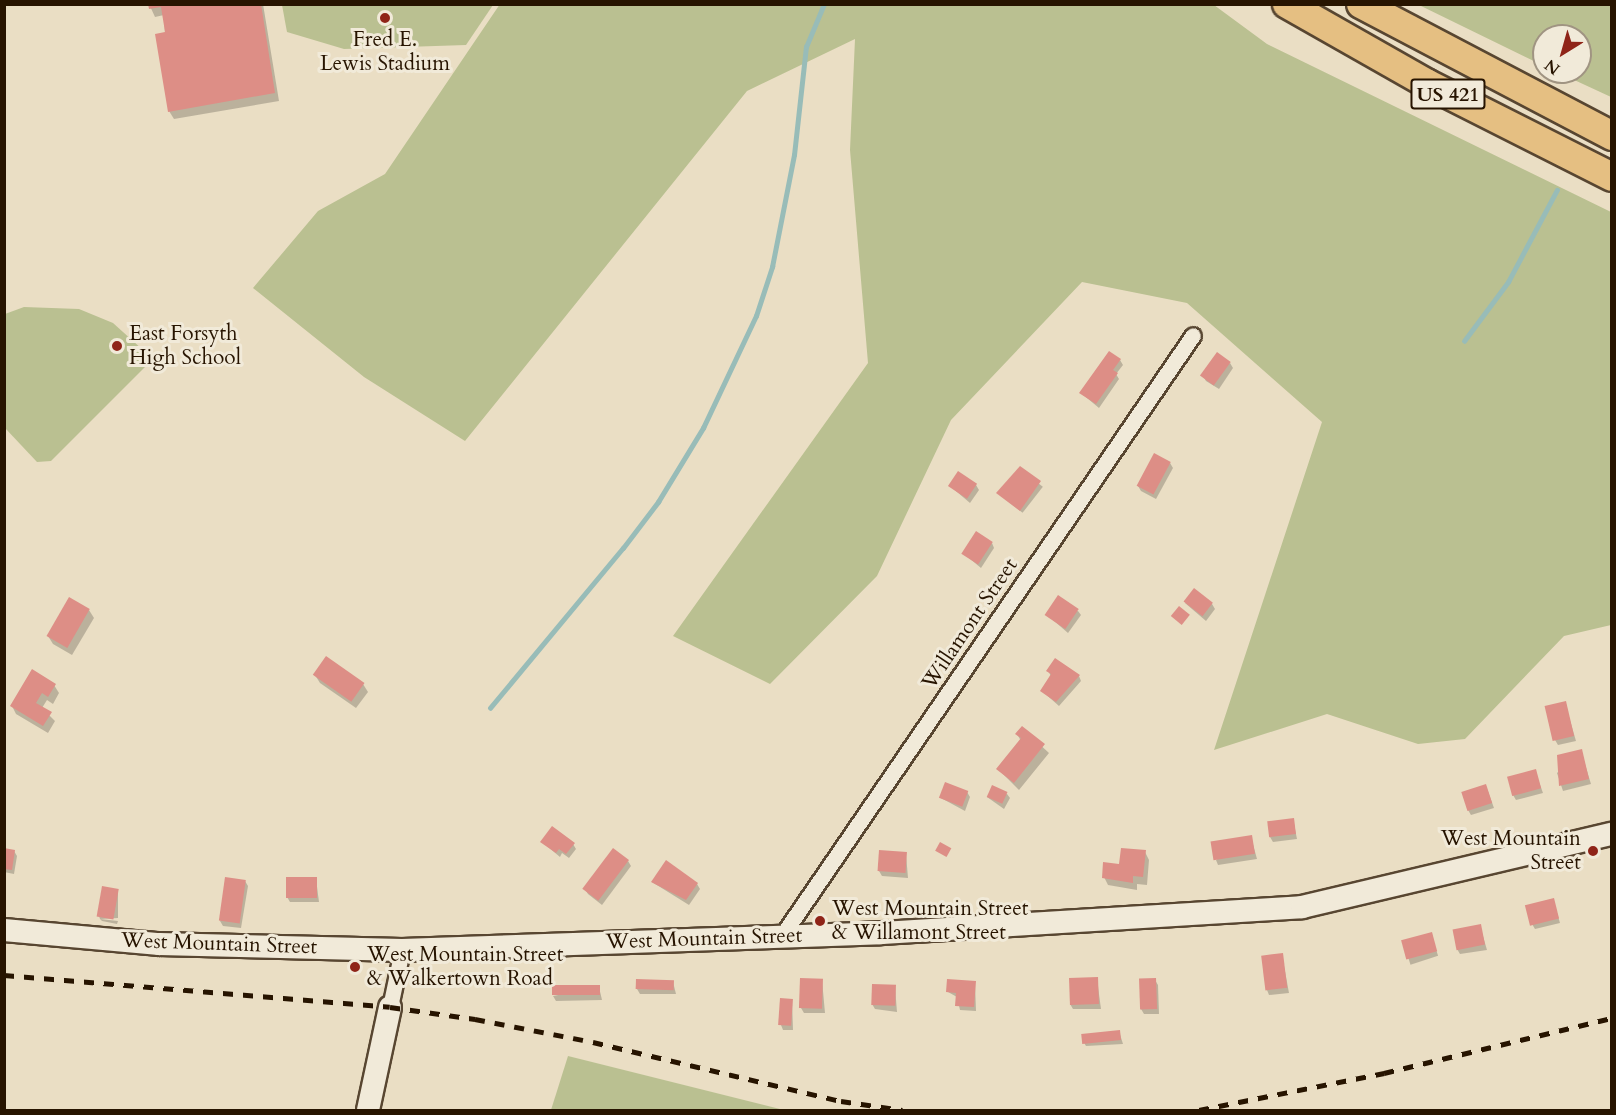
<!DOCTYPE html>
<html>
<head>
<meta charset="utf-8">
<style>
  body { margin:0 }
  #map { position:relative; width:1616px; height:1115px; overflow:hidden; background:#eadec4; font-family:Cardo,serif }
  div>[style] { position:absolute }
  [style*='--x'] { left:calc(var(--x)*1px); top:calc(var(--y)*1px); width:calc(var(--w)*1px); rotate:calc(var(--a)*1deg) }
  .green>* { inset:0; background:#bac091 }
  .shadow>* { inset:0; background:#0003; transform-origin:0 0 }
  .stream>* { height:4.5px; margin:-2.25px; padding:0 2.25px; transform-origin:2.25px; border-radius:2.25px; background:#98bcb8 }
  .building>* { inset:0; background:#dd8e86; transform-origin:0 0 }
  .roads { filter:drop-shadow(2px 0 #584631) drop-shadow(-2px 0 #584631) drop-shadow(0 2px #584631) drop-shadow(0 -2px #584631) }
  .street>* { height:15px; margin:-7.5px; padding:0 7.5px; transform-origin:7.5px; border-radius:7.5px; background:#f1ead9 }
  .secondary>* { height:22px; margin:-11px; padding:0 11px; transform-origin:11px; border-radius:11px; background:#f1ead9 }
  .highway>* { height:28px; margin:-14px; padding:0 14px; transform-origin:14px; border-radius:14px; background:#e5bf82 }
  .rail>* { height:4.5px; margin-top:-2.25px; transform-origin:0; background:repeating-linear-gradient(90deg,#271400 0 10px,transparent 0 20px) }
  .dots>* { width:16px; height:16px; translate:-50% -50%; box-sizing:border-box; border:3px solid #f1ead9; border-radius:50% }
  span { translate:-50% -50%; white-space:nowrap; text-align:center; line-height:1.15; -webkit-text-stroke:6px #f1ead9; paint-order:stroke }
  .shield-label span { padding:2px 4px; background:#f1ead9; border:2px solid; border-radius:4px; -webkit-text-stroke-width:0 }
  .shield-label { font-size:20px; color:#271400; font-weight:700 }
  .poi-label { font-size:21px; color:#271400 }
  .left { translate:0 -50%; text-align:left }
  .right { translate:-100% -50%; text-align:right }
  .street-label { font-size:21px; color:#271400 }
  .frame { position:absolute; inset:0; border:6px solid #271400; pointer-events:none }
  .north { position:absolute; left:1532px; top:24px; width:60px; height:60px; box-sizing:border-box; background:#f1ead9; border:2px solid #a09482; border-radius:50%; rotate:217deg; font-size:16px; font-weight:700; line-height:24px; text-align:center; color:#271400 }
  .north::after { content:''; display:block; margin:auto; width:21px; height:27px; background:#8f2418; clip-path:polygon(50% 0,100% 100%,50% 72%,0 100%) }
</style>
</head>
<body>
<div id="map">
  <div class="green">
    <div style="clip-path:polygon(500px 4px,1214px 5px,1267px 44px,1611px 212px,1611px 625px,1564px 636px,1465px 739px,1418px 744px,1327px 714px,1214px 750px,1322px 422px,1187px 303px,1082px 282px,951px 420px,877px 576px,770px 684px,673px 636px,868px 363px,850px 150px,855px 39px,747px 91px,465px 441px,364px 377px,253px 288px,318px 211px,385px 174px)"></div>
    <div style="clip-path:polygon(282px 5px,282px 4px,493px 5px,466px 45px,344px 49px,287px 32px)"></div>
    <div style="clip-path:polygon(1419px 5px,1611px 5px,1611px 97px,1557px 72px,1580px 72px,1580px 36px,1544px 36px,1544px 66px)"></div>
    <div style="clip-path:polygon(24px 307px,79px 309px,113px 323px,153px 359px,51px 461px,37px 462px,5px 428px,5px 314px)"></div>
    <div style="clip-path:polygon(568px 1056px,784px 1110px,551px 1110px)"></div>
  </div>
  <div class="shadow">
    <div style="clip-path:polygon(149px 4px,263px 4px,279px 101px,174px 119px,169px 111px,164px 15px,155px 17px)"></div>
    <div style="clip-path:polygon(1120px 360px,1123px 365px,1116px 374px,1119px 379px,1099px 408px,1081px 393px)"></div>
    <div style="clip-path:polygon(1230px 363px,1233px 368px,1219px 389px,1206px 381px,1203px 376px)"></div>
    <div style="clip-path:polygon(1170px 463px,1173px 468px,1156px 499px,1141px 491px,1138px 486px)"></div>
    <div style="left:1020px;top:469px;width:29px;height:33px;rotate:38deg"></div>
    <div style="clip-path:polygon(976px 485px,979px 490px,970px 503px,950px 486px)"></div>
    <div style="clip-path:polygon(992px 543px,994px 548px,981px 568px,963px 553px)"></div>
    <div style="clip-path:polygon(1185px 603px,1212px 604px,1215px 609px,1206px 621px)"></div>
    <div style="clip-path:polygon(89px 610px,94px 618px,72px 655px,53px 644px,48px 636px)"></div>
    <div style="clip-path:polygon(1078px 611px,1081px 615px,1068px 633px,1046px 614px)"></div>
    <div style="clip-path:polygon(1048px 671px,1079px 676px,1081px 681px,1059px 706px,1042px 691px,1051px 676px)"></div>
    <div style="clip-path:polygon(315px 675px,363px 684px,368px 692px,356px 708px,320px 683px)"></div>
    <div style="clip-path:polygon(54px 685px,59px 693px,53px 704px,47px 700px,42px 708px,55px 721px,48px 733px,16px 714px,12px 706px)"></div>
    <div style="clip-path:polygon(1565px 703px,1576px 741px,1558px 745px,1555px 740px)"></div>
    <div style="clip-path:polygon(1022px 728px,1049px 753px,1019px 790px,998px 769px,1021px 741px,1017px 734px)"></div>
    <div style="clip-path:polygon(1581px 751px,1591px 784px,1563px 791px,1557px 773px)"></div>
    <div style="clip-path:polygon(1535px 771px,1543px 793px,1516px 800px,1513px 795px)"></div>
    <div style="clip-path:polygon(1486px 786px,1494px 808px,1471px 815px,1468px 810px)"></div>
    <div style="clip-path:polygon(967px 792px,970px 797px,965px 811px,941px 798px)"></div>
    <div style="clip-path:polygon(1007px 794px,1010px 798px,1004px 809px,987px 797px)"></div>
    <div style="clip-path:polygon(1293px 819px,1297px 839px,1273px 842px,1270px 837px)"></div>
    <div style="clip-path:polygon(1251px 837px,1257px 859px,1218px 865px,1216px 860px)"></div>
    <div style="clip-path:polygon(542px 842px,573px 844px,576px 849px,569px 858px,562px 853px,560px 857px)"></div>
    <div style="clip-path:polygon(4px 850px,14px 851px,17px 856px,14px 874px,4px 872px)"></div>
    <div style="clip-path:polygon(1145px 852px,1149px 860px,1147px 885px,1137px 884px,1137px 890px,1108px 885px,1104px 877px)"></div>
    <div style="clip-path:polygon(906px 854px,908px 878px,882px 876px,879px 871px)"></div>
    <div style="clip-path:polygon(628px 861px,631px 866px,602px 905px,588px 894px,585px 889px)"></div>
    <div style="clip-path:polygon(316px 879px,319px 902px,290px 902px,287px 897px)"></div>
    <div style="clip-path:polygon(245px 881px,248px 886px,241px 928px,223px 926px,220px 921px)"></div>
    <div style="clip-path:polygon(652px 882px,697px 884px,700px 889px,689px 905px)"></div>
    <div style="clip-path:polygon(118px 890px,118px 918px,100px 919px,99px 916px)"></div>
    <div style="clip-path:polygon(1553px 899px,1560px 923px,1535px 929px,1532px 924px)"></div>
    <div style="clip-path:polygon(100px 919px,118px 921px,117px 924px,102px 921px)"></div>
    <div style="clip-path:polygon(1480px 926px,1487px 950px,1460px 954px,1457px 949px)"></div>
    <div style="left:1431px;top:934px;width:23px;height:29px;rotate:72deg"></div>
    <div style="clip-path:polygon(1282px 955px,1289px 993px,1269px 995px,1267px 990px)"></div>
    <div style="clip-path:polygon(1097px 979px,1101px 1009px,1073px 1009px,1070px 1004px)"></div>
    <div style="clip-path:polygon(822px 980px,825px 1013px,804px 1013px,801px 1008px)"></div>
    <div style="clip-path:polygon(1140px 980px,1155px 980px,1158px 985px,1159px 1014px,1144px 1014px,1141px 1009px)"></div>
    <div style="clip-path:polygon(673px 982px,676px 994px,640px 994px,637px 989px)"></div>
    <div style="clip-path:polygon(975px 983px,976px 1011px,960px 1010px,957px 997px,948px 992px)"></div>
    <div style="clip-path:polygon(599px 987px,602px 1000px,556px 1001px,553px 996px)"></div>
    <div style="clip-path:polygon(895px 987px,897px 1012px,875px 1009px,872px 1004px)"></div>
    <div style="clip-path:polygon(792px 1001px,793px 1030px,783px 1030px,781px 1025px)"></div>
    <div style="clip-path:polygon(1119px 1031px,1123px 1044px,1086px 1046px,1083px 1041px)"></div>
  </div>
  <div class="stream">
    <div style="--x:1464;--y:341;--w:74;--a:-53.3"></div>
    <div style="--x:1508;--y:282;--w:104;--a:-62"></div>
    <div style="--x:490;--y:708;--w:208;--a:-50.3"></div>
    <div style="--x:623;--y:548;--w:58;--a:-52.7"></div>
    <div style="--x:658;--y:502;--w:87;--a:-58.7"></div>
    <div style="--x:703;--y:428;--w:124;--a:-64.7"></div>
    <div style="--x:756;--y:316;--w:52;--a:-71.9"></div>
    <div style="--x:772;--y:267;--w:114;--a:-78.9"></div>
    <div style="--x:794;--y:155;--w:109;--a:-83.7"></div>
    <div style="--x:806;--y:47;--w:47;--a:-67.3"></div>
  </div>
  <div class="building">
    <div style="clip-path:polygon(148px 4px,261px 4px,275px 93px,168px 112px,155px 34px,165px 32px,161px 7px,149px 9px)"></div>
    <div style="clip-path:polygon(1109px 351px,1121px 359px,1113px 370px,1118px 373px,1096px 404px,1079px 393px)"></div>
    <div style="left:1217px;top:352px;width:17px;height:29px;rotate:36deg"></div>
    <div style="left:1154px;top:453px;width:19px;height:37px;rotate:28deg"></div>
    <div style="clip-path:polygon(1020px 466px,1041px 481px,1020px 511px,996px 493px)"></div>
    <div style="left:958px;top:471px;width:23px;height:18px;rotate:34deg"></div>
    <div style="left:976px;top:531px;width:20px;height:27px;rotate:33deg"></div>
    <div style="left:1194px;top:588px;width:24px;height:17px;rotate:38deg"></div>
    <div style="left:1058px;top:595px;width:25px;height:24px;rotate:34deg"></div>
    <div style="left:69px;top:597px;width:24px;height:45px;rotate:30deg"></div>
    <div style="left:1179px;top:606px;width:14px;height:13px;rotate:39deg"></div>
    <div style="left:326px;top:656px;width:47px;height:23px;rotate:35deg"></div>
    <div style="clip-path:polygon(1055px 658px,1080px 675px,1056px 702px,1040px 691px,1051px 674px,1046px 671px)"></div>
    <div style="clip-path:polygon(32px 669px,56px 684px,48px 697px,42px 693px,36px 703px,52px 712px,43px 726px,10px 706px)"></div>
    <div style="left:1566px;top:701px;width:36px;height:22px;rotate:77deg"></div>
    <div style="clip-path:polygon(1022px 726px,1045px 744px,1014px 783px,996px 769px,1021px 738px,1015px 734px)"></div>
    <div style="clip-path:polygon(1582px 749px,1589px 779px,1559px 786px,1557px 755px)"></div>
    <div style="left:1536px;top:769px;width:20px;height:30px;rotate:75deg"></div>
    <div style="left:945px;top:782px;width:25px;height:17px;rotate:21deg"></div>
    <div style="left:1486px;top:784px;width:20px;height:26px;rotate:72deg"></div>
    <div style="left:992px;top:785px;width:17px;height:13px;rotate:24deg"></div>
    <div style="left:1294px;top:818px;width:16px;height:27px;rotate:83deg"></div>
    <div style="clip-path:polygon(552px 826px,575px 843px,566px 854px,559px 849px,556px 853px,540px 842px)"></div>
    <div style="left:1252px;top:835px;width:19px;height:42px;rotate:81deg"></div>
    <div style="left:940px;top:842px;width:13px;height:10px;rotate:29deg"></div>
    <div style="clip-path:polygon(4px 848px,15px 850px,12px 870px,4px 869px)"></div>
    <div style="left:613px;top:848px;width:20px;height:51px;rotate:37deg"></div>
    <div style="clip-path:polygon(1121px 848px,1146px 850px,1143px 877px,1133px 876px,1133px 883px,1102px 878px,1103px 862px,1119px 864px)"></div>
    <div style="left:879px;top:850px;width:28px;height:21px;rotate:4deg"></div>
    <div style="clip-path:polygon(666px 860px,698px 883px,686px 900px,651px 882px)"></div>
    <div style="left:225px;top:877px;width:21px;height:44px;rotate:8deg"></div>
    <div style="left:286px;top:877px;width:31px;height:21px"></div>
    <div style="left:102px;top:886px;width:17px;height:31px;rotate:10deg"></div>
    <div style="left:1554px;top:898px;width:21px;height:30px;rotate:76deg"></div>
    <div style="left:1481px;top:924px;width:21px;height:29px;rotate:79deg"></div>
    <div style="left:1432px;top:932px;width:20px;height:32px;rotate:75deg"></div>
    <div style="left:1283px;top:953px;width:35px;height:22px;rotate:83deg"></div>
    <div style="left:1098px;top:977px;width:27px;height:29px;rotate:88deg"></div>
    <div style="left:800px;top:978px;width:23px;height:30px;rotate:2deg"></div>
    <div style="left:1156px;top:978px;width:31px;height:17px;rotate:88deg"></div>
    <div style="left:636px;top:979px;width:38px;height:10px;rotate:2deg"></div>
    <div style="clip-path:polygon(947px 979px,976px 981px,974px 1007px,955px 1006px,956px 993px,946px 992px)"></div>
    <div style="left:872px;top:984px;width:24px;height:21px;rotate:2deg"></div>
    <div style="left:600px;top:985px;width:10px;height:48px;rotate:90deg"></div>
    <div style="left:780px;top:998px;width:13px;height:27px;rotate:4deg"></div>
    <div style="left:1120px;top:1030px;width:10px;height:39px;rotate:84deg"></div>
  </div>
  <div class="roads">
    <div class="street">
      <div style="--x:781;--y:937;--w:729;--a:-55.61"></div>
      <div style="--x:390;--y:1007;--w:58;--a:-78.1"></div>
    </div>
    <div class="secondary">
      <div style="--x:4;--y:930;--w:156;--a:5.2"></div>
      <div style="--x:159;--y:944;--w:243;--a:1.4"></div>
      <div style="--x:402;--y:950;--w:479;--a:-2"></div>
      <div style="--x:881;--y:933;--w:422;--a:-3.5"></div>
      <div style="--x:1302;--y:907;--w:318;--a:-13.3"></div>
      <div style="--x:368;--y:1110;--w:105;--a:-77.9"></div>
    </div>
    <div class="highway">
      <div style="--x:1287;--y:4;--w:160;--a:29.6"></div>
      <div style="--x:1426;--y:83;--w:208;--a:26.8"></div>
      <div style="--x:1361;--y:4;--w:284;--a:27.7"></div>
    </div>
  </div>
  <div class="rail">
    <div style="--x:4;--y:975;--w:387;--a:4.7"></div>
    <div style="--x:390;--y:1007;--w:86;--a:8"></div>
    <div style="--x:475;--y:1019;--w:120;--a:11"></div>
    <div style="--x:593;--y:1042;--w:255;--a:13.4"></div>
    <div style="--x:841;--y:1101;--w:62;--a:8.4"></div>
    <div style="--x:1199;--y:1110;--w:189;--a:-11.3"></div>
    <div style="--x:1384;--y:1073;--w:235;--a:-13.6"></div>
  </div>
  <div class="dots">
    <div style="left:385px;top:18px;background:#8f2418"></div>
    <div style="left:117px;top:346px;background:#8f2418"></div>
    <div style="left:1593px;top:851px;background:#8f2418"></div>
    <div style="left:820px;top:921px;background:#8f2418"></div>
    <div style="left:355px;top:967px;background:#8f2418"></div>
  </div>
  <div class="shield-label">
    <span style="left:1448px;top:94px">US 421</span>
  </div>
  <div class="poi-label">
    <span style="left:385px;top:52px">Fred E.<br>Lewis Stadium</span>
    <span class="left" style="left:129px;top:346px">East Forsyth<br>High School</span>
    <span class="right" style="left:1581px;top:851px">West Mountain<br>Street</span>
    <span class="left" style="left:832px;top:921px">West Mountain Street<br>&amp; Willamont Street</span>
    <span class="left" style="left:367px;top:967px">West Mountain Street<br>&amp; Walkertown Road</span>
  </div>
  <div class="street-label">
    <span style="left:970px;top:624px;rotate:-56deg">Willamont Street</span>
    <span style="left:704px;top:939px;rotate:-2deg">West Mountain Street</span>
    <span style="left:219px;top:944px;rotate:2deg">West Mountain Street</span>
  </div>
  <div class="frame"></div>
  <div class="north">N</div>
</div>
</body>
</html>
